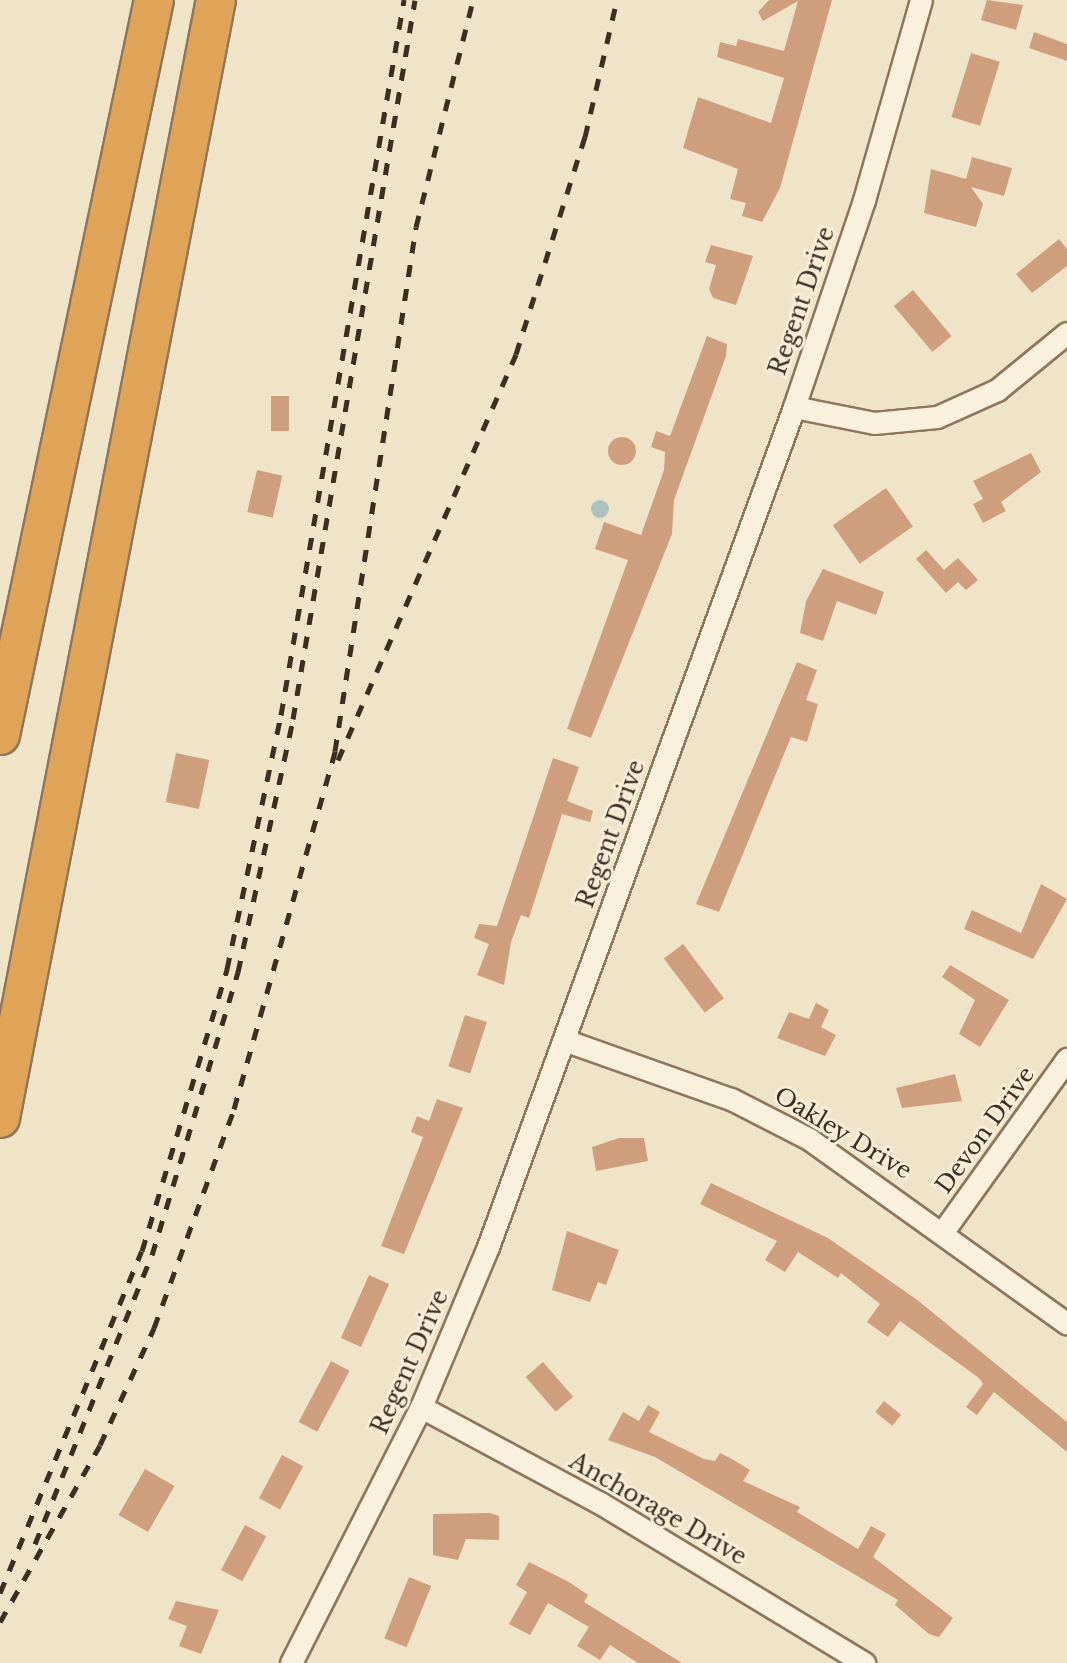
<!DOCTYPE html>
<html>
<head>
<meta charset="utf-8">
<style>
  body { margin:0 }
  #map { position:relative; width:1067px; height:1663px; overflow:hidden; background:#f0e4c8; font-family:"Libre Baskerville",serif }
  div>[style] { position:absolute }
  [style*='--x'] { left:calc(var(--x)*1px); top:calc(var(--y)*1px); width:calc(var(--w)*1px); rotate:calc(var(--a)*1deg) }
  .water>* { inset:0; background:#a9c4bc }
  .round { border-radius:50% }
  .building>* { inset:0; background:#cf9f7d; transform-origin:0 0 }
  .roads { filter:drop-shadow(2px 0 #8d765c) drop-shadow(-2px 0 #8d765c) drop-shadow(0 2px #8d765c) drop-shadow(0 -2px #8d765c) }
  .street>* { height:21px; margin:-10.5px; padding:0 10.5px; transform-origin:10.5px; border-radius:10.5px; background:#faf1dc }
  .highway>* { height:38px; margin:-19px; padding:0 19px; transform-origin:19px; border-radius:19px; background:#e0a458 }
  .rail>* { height:5px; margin-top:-2.5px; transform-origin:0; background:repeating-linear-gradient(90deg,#3d2e20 0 12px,transparent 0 24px) }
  span { translate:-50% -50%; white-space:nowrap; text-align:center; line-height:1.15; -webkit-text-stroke:6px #f7eed8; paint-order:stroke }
  .street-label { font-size:23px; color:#3d2e20 }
</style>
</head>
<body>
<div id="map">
  <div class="water">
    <div class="round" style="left:591px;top:500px;width:18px;height:18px"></div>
  </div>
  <div class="building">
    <div style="clip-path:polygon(769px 0,832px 0,780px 188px,762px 222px,742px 216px,746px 203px,730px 199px,738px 169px,683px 148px,698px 97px,771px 123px,784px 78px,717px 57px,720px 42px,736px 46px,738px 39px,784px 51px,798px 1px,763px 21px,758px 12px)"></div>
    <div style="clip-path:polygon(987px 0,1023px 5px,1016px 30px,981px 20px)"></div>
    <div style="clip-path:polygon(1034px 32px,1067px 44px,1067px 61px,1029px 48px)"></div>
    <div style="left:971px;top:53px;width:30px;height:67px;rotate:17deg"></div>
    <div style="clip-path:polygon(972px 157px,1012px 168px,1004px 196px,971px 187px,983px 204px,976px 227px,924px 213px,931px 169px,966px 179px)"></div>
    <div style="clip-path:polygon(1059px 239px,1067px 249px,1067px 266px,1032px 293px,1016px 274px)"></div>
    <div style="clip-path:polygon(711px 245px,753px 256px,736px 305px,713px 298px,709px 289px,716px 265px,705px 262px)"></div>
    <div style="left:913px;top:290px;width:60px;height:25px;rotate:50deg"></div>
    <div style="clip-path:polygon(707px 336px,727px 344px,726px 356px,674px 500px,672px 534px,591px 738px,567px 729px,628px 560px,595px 549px,604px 522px,641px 535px,664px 470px,665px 452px,651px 447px,656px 431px,670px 436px)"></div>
    <div style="left:271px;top:396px;width:18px;height:35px"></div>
    <div class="round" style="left:608px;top:437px;width:28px;height:28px"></div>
    <div style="clip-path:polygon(1031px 453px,1041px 472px,1001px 502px,1006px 511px,983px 523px,973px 504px,983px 499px,973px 481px)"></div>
    <div style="left:257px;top:470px;width:26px;height:43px;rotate:13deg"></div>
    <div style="left:886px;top:488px;width:47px;height:65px;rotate:55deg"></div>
    <div style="clip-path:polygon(926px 550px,944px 570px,958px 558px,978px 580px,966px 590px,958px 582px,946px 593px,916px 559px)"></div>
    <div style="clip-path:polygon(823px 569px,884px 592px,876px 615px,837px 601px,823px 641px,800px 633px,806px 601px)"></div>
    <div style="clip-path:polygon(797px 662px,817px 670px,806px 700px,818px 704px,807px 742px,791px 737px,719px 912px,696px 904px)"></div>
    <div style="left:176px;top:753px;width:34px;height:50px;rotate:12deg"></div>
    <div style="clip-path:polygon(553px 758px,579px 767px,567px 801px,593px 811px,590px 822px,562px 814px,529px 918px,521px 915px,511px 942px,504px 985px,477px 975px,489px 944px,474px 938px,479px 924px,497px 926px)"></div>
    <div style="clip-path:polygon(1041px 884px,1067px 899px,1033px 959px,964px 929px,972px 910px,1021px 933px)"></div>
    <div style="left:683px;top:944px;width:68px;height:24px;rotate:53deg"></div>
    <div style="clip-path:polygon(950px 965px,1009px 1000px,980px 1047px,959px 1034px,975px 1000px,942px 977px)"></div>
    <div style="clip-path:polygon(816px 1003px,829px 1010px,821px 1027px,836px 1035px,825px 1056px,777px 1038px,789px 1012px,809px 1019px)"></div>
    <div style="left:465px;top:1015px;width:23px;height:54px;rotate:18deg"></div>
    <div style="clip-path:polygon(955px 1074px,962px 1101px,902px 1108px,896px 1088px)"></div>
    <div style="clip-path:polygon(437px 1099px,463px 1108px,404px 1254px,381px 1246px,423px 1137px,411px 1132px,417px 1116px,429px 1121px)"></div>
    <div style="clip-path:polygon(619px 1138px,644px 1138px,648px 1161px,596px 1171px,592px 1147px)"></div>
    <div style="clip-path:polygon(711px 1183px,828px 1238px,916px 1299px,1067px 1422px,1067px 1452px,994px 1392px,977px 1415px,966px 1407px,983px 1384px,979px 1378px,900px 1321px,888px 1337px,867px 1322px,880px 1304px,841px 1273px,838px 1278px,798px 1252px,785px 1272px,765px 1260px,777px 1241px,700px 1204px)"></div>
    <div style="clip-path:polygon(567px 1231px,619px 1250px,606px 1285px,598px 1282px,590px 1302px,552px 1290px)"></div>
    <div style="left:369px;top:1275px;width:22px;height:69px;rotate:24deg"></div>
    <div style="left:331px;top:1361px;width:21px;height:69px;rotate:28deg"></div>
    <div style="left:543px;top:1362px;width:46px;height:23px;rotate:49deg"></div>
    <div style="left:884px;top:1401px;width:22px;height:14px;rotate:39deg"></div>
    <div style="clip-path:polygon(648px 1405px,660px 1412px,649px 1432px,704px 1459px,715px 1461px,720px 1453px,732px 1459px,750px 1470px,743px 1481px,800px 1507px,797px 1512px,858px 1549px,871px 1526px,886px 1534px,873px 1557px,953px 1618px,939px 1637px,929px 1634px,895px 1605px,898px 1600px,655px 1457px,608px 1440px,623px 1412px,639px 1421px)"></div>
    <div style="left:282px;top:1455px;width:24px;height:49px;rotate:28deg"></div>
    <div style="left:145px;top:1469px;width:34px;height:53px;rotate:30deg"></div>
    <div style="clip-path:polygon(490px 1513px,499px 1516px,499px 1540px,466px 1539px,458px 1560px,433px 1555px,433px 1514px)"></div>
    <div style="left:245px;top:1525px;width:24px;height:51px;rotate:28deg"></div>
    <div style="clip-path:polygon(529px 1562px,569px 1582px,588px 1595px,584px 1602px,682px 1663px,638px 1663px,610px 1645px,600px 1660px,577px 1646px,589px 1627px,548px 1603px,530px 1635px,509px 1624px,527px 1592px,516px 1585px)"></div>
    <div style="left:409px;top:1577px;width:24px;height:66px;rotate:22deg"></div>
    <div style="clip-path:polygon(176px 1601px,219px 1610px,201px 1654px,179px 1646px,187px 1626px,168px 1619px)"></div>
  </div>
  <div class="roads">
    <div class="street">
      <div style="--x:794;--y:407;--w:82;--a:11.3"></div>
      <div style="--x:874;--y:423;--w:63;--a:-5.4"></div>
      <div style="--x:937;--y:417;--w:66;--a:-24.2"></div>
      <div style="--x:997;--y:390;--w:90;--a:-39.2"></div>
      <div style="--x:564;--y:1040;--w:177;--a:19.5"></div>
      <div style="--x:731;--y:1099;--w:88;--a:27.1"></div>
      <div style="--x:809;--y:1139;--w:317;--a:35.6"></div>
      <div style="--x:944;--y:1230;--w:211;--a:-54.3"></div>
      <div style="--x:421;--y:1407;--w:203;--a:28.2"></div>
      <div style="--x:600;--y:1503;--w:309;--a:31.2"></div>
      <div style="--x:291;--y:1663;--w:287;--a:-63.1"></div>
      <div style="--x:421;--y:1407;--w:173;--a:-67.3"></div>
      <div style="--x:488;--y:1247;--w:894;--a:-69.98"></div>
      <div style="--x:794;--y:407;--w:219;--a:-71.3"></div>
      <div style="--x:864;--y:200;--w:208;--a:-74.1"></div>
    </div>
    <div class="highway">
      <div style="--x:0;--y:735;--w:751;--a:-78.17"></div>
      <div style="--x:0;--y:1118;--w:1139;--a:-79.07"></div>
    </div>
  </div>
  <div class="rail">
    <div style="--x:338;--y:760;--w:443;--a:-66.3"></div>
    <div style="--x:516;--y:354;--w:228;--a:-72.4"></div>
    <div style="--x:585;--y:137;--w:141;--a:-76.9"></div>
    <div style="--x:35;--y:1544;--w:312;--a:-68"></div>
    <div style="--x:152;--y:1255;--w:296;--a:-73.1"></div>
    <div style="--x:238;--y:972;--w:259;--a:-77.7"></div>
    <div style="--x:293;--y:719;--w:729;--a:-80.37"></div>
    <div style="--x:0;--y:1593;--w:370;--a:-67.5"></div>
    <div style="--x:142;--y:1251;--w:295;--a:-73.2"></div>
    <div style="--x:227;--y:969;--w:260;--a:-78"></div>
    <div style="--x:281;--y:715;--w:726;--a:-80.24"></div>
    <div style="--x:0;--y:1622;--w:203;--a:-60.5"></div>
    <div style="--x:100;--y:1445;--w:129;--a:-65.2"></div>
    <div style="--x:154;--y:1328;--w:233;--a:-69.9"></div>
    <div style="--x:234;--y:1109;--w:372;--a:-74.2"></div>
    <div style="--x:335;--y:751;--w:530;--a:-81.21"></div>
    <div style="--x:416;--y:227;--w:234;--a:-75.9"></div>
  </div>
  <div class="street-label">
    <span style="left:802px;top:301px;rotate:-71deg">Regent Drive</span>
    <span style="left:611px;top:834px;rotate:-70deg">Regent Drive</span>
    <span style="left:985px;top:1130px;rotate:-54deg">Devon Drive</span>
    <span style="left:843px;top:1133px;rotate:31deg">Oakley Drive</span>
    <span style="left:410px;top:1362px;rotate:-66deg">Regent Drive</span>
    <span style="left:658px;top:1509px;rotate:30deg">Anchorage Drive</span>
  </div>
</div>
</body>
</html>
